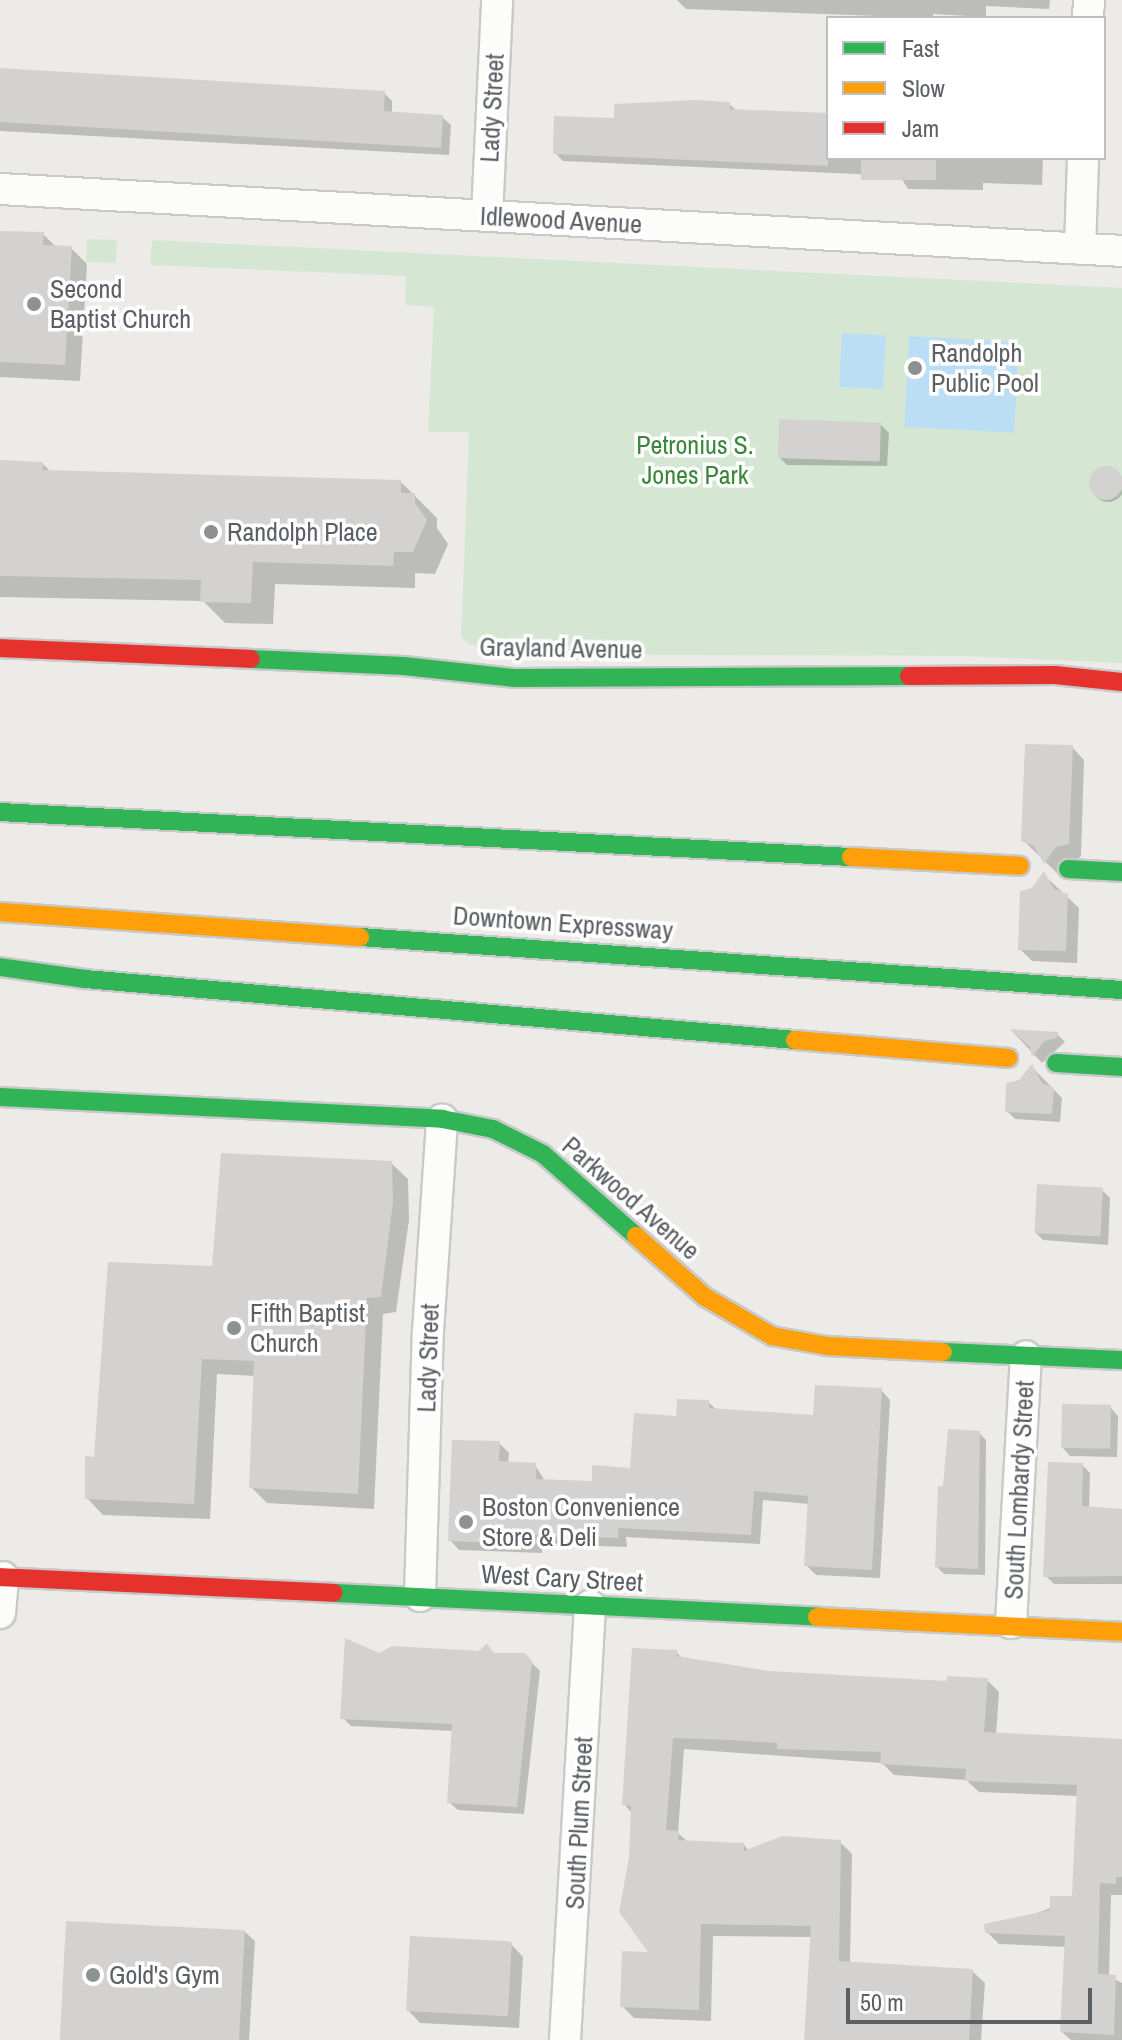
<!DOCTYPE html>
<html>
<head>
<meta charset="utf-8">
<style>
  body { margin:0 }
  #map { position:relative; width:1122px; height:2040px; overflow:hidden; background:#ecebe7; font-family:"Archivo Narrow",sans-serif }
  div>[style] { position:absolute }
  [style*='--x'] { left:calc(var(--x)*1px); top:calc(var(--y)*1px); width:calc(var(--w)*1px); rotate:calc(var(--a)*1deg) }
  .green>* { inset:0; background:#d5e7d3; transform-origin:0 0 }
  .water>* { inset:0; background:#bcdef5; transform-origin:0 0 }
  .shadow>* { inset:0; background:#0003 }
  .round { border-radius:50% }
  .building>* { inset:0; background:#d3d2d0; transform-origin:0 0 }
  .roads { filter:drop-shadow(2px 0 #c8c9c9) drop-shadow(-2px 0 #c8c9c9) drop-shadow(0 2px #c8c9c9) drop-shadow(0 -2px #c8c9c9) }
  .street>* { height:30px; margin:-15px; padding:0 15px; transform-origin:15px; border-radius:15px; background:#fcfcfb }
  .fast>* { height:18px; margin:-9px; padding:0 9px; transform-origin:9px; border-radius:9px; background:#30b455 }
  .slow>* { height:18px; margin:-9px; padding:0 9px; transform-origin:9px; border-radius:9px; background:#ff9f0a }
  .jam>* { height:18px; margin:-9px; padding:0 9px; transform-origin:9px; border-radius:9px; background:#e5322d }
  .dots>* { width:22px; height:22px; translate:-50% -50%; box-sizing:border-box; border:4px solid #fff; border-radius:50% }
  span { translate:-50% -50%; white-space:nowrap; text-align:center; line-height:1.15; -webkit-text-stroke:7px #fff; paint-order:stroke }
  .street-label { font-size:26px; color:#5c6064 }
  .poi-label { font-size:26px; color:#5c6064 }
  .left { translate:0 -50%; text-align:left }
  .park-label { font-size:26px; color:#3a863b }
  .legend { position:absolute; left:826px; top:16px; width:280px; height:144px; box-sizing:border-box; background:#fff; border:2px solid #bebfc1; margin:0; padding:10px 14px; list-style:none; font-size:24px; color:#5c6064 }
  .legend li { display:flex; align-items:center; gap:16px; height:40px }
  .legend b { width:40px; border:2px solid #bebfc1 }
  .scale { position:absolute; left:846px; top:1988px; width:246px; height:36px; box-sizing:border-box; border:4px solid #5c6064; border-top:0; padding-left:10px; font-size:24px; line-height:28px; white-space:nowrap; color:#5c6064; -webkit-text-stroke:6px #fff; paint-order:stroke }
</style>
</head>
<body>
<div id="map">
  <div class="green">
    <div style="left:87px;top:239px;width:30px;height:23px;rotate:2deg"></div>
    <div style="clip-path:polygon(152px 240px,1122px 288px,1122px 663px,961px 656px,507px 654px,469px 644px,461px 637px,469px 432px,428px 432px,434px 307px,405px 305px,406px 276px,150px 265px)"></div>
  </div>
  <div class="water">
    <div style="left:842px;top:333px;width:44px;height:54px;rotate:3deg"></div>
    <div style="left:909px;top:336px;width:110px;height:91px;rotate:3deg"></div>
  </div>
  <div class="shadow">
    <div style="clip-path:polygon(677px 0,1050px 0,1049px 9px,986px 6px,986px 17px,933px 14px,933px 18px,686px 9px)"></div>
    <div style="clip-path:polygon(0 70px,384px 93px,392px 101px,392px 114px,442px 117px,451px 125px,449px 155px,0 131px)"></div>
    <div style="clip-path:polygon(729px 104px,737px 111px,828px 114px,828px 158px,1043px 158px,1042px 185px,983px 183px,983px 190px,908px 189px,900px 176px,563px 161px,555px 153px,616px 120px)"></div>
    <div style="clip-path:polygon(0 233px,43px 234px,56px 247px,71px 248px,87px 264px,80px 381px,0 377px)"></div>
    <div style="clip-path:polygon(880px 424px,889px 433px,887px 466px,787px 465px,779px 457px)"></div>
    <div style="clip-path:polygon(0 462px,43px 464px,51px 472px,400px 481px,437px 518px,437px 528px,448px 544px,435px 574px,415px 573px,415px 588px,275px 584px,273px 624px,225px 623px,203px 601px,0 597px)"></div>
    <div class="round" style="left:1092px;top:470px;width:32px;height:32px"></div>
    <div style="clip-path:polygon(1072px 747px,1084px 760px,1081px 856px,1058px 874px,1023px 840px)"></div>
    <div style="clip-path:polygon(1044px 875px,1079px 908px,1077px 963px,1032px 961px,1020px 949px,1033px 890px)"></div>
    <div style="clip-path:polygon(1012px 1031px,1057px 1034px,1065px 1042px,1042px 1063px)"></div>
    <div style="clip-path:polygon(1032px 1067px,1062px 1098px,1060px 1122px,1015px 1119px,1007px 1111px)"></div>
    <div style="clip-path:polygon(391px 1163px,408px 1179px,409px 1220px,396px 1312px,383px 1314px,374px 1509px,267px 1503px,251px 1487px,256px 1376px,217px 1374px,210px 1519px,103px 1515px,87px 1498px,96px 1459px,214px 1268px)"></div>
    <div style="clip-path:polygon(1102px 1190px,1110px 1198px,1108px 1245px,1043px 1240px,1035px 1232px)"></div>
    <div style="clip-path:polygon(881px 1390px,890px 1400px,880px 1578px,816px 1575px,806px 1565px,810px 1504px,763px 1500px,760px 1544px,626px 1537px,627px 1547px,542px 1544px,542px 1553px,459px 1550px,450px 1540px,499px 1443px,509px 1453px,508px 1464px,535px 1465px,545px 1481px,594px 1483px,632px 1470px,678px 1418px,708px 1402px,718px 1411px,815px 1417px)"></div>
    <div style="clip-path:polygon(1110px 1407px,1118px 1416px,1117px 1457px,1070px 1456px,1062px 1447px)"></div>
    <div style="clip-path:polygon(979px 1433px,986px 1440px,985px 1575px,944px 1574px,937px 1567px,945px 1488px)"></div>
    <div style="clip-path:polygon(1082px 1465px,1090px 1473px,1089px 1508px,1122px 1511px,1122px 1584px,1054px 1584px,1046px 1576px)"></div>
    <div style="clip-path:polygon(487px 1645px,495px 1655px,524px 1655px,540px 1671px,524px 1814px,458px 1810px,449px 1802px,453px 1731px,351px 1726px,343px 1718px,379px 1655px,480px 1654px)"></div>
    <div style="clip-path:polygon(676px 1652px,684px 1660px,769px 1673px,948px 1683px,987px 1680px,999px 1692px,996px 1735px,1122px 1741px,1122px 1895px,1111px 1895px,1109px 1976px,1122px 1983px,1122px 2040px,1071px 2040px,1062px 2032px,1067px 1947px,999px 1944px,987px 1932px,1074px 1899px,1079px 1796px,979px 1792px,966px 1780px,894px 1775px,882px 1763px,684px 1749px,678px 1833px,688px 1842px,744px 1845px,749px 1851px,840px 1842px,852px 1854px,850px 1964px,972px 1971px,985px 1983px,981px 2040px,806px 2040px,812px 1937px,713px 1936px,711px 2021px,634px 2018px,622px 2006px,652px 1954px,631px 1857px,632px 1813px,624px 1804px)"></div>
    <div style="clip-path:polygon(244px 1931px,255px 1941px,249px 2040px,65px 2040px)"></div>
    <div style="clip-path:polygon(511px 1944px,523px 1957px,519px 2028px,420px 2023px,408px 2010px)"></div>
  </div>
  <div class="building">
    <div style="clip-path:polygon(0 68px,385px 91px,384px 111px,443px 115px,441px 148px,0 122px)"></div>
    <div style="clip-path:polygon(696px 100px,730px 102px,730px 109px,828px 113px,828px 166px,553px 154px,554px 116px,614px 118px,614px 104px)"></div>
    <div style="left:861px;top:158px;width:75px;height:22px"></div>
    <div style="clip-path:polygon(0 231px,44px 232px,43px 245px,72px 246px,65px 365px,0 362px)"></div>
    <div style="left:779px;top:419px;width:102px;height:39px;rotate:2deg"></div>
    <div style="clip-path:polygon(0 460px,43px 462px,43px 470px,401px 480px,401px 493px,415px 493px,415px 503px,427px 520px,413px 552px,394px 552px,393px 566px,253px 562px,251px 603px,200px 602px,201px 580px,0 576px)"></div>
    <div class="round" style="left:1089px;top:466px;width:34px;height:34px"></div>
    <div style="clip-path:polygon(1025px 744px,1073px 745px,1069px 844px,1056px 847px,1044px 864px,1034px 846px,1021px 841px)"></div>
    <div style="clip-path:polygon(1044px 871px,1054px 889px,1068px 894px,1066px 951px,1018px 950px,1020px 891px,1032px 888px)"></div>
    <div style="clip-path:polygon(1010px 1029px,1058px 1032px,1057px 1038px,1044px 1041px,1032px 1057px,1030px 1047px)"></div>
    <div style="clip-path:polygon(1032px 1064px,1042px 1083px,1054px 1088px,1052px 1114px,1005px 1112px,1006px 1083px,1019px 1080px)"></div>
    <div style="clip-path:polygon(221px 1153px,392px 1161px,393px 1202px,381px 1297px,367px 1298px,358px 1494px,249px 1488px,254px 1361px,202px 1359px,194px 1504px,85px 1499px,85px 1456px,94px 1457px,108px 1262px,212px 1266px)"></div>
    <div style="left:1037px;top:1184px;width:66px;height:49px;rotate:3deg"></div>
    <div style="clip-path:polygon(815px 1385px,882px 1388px,872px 1570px,804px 1566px,808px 1496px,754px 1491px,751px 1535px,618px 1528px,618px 1538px,533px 1535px,533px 1544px,448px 1541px,452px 1440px,500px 1441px,499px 1461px,536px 1463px,536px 1479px,592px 1481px,592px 1465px,630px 1468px,634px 1413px,676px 1416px,677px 1399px,709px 1400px,709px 1408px,813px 1415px)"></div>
    <div style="left:1062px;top:1404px;width:49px;height:44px;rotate:1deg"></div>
    <div style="clip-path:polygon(948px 1429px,980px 1431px,978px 1569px,935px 1567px,938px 1486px,943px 1486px)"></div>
    <div style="clip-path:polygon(1048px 1462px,1083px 1463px,1082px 1506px,1122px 1509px,1122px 1576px,1043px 1577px)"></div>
    <div style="clip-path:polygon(345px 1638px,379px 1653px,392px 1646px,479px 1651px,487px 1643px,493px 1653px,525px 1653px,532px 1661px,517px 1807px,447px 1803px,452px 1724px,340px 1719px)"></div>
    <div style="clip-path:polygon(632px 1648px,677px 1650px,677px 1656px,769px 1671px,946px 1681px,947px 1676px,988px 1678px,984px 1732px,1122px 1739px,1122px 1877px,1116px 1877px,1116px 1884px,1100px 1883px,1098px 1974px,1116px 1975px,1114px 2035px,1060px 2032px,1065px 1936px,985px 1933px,984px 1924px,1050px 1910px,1050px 1896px,1072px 1896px,1077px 1785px,965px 1781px,966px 1769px,880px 1764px,881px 1752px,777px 1749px,777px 1743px,732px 1740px,673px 1738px,666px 1830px,679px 1831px,678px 1840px,744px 1843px,744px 1851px,782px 1836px,841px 1840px,839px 1961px,973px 1969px,969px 2040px,804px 2040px,811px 1926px,701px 1924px,699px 2010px,620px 2007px,622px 1951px,648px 1952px,619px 1912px,629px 1857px,631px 1806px,622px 1805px)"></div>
    <div style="left:66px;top:1921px;width:179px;height:119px;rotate:3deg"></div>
    <div style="left:410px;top:1936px;width:102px;height:75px;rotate:3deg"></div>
  </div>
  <div class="roads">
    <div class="street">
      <div style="--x:1088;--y:18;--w:18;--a:-87"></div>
      <div style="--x:0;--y:189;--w:1124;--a:3.16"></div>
      <div style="--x:487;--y:216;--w:216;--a:-87.3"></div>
      <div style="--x:1080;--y:249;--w:91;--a:-88.1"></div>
      <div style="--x:420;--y:1596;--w:264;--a:-88.3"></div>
      <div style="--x:428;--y:1332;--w:213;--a:-86.2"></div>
      <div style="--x:0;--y:1613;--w:36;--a:-85"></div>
      <div style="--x:1011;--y:1623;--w:267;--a:-86.8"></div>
      <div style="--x:565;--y:2040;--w:435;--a:-86.7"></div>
    </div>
    <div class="fast">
      <div style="--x:251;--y:659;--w:153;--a:2.6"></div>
      <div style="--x:404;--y:666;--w:112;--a:6.2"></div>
      <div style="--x:515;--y:678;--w:394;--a:-0.3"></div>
      <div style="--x:0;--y:812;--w:852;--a:3.03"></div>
      <div style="--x:1068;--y:869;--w:54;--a:3.2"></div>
      <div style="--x:360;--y:937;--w:764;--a:3.98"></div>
      <div style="--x:0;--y:967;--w:86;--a:8"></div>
      <div style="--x:85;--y:979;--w:713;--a:4.91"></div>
      <div style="--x:1056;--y:1063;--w:66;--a:3.5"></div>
      <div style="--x:0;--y:1097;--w:443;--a:2.8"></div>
      <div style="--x:442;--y:1119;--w:52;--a:11.1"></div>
      <div style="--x:493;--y:1129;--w:56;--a:26.6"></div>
      <div style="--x:543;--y:1154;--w:124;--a:41.4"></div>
      <div style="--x:943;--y:1352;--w:179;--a:2.6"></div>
      <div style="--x:334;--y:1593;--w:484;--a:2.8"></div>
    </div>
    <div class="slow">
      <div style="--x:851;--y:857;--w:169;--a:3"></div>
      <div style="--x:0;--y:912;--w:361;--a:4"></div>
      <div style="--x:795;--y:1040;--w:214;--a:4.8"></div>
      <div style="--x:636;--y:1236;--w:92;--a:41.5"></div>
      <div style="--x:705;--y:1297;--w:78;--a:30.2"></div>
      <div style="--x:772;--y:1336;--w:56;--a:10.3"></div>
      <div style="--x:827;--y:1346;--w:116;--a:3"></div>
      <div style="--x:817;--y:1617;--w:305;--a:2.8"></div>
    </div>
    <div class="jam">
      <div style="--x:0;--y:648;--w:251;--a:2.5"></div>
      <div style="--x:909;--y:676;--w:146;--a:-0.4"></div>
      <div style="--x:1055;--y:675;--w:67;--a:6"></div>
      <div style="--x:0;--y:1577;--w:334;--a:2.7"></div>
    </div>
  </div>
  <div class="dots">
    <div style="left:34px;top:304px;background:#8e9192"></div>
    <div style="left:915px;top:368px;background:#8e9192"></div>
    <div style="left:211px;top:532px;background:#8e9192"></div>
    <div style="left:234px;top:1328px;background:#8e9192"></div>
    <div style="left:466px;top:1522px;background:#8e9192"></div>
    <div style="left:93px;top:1975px;background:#8e9192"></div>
  </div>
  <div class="street-label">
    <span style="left:492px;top:108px;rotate:-87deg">Lady Street</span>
    <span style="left:561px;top:220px;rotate:3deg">Idlewood Avenue</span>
    <span style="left:561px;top:648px;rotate:1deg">Grayland Avenue</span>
    <span style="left:563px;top:923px;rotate:4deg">Downtown Expressway</span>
    <span style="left:631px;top:1198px;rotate:41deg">Parkwood Avenue</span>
    <span style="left:428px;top:1358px;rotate:-88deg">Lady Street</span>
    <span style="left:1019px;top:1490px;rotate:-87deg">South Lombardy Street</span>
    <span style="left:562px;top:1578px;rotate:3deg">West Cary Street</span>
    <span style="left:579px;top:1823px;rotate:-87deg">South Plum Street</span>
  </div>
  <div class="poi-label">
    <span class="left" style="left:50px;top:304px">Second<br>Baptist Church</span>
    <span class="left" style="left:931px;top:368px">Randolph<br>Public Pool</span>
    <span class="left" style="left:227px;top:532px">Randolph Place</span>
    <span class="left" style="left:250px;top:1328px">Fifth Baptist<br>Church</span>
    <span class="left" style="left:482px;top:1522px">Boston Convenience<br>Store &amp; Deli</span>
    <span class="left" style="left:109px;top:1975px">Gold's Gym</span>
  </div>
  <div class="park-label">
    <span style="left:695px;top:460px">Petronius S.<br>Jones Park</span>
  </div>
  <ul class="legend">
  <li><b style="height:10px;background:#30b455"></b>Fast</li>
  <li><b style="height:10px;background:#ff9f0a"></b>Slow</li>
  <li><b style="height:10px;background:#e5322d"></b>Jam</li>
  </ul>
  <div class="scale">50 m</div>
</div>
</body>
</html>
